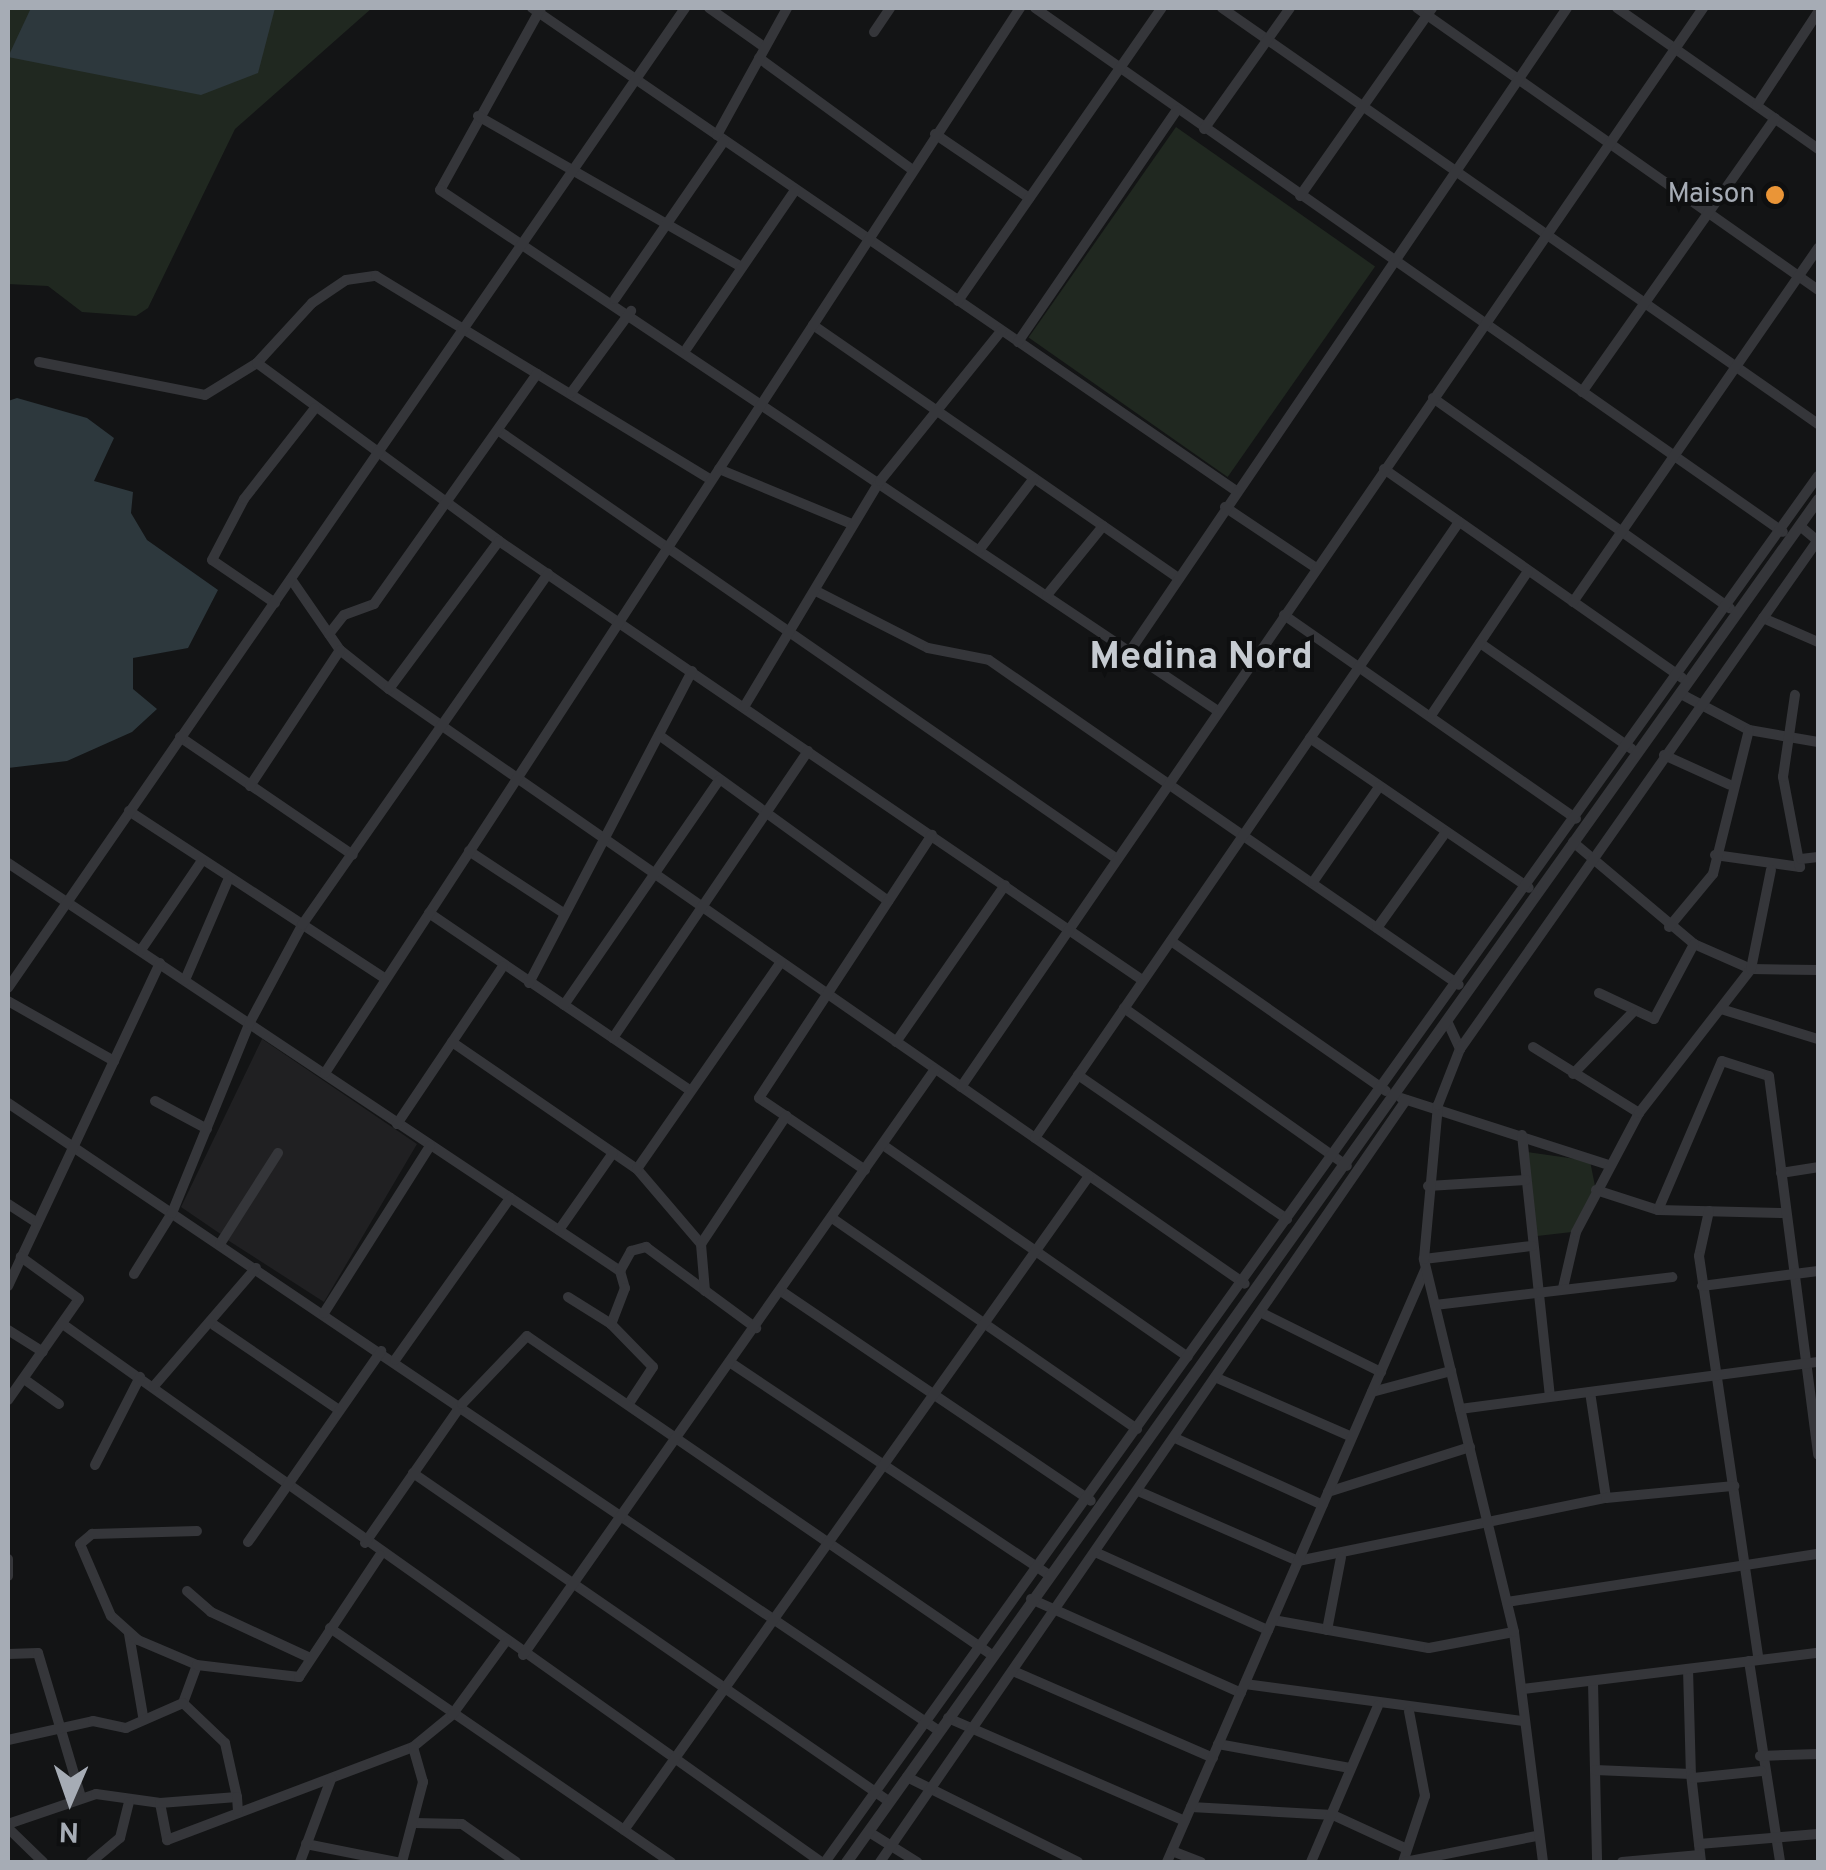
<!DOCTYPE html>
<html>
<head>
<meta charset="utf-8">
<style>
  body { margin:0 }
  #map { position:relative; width:1826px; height:1870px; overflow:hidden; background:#131415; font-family:Overpass,sans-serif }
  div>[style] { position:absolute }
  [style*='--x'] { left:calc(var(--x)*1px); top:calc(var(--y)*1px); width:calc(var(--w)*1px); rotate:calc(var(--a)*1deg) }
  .built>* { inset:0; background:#202022 }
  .green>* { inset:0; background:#202820; transform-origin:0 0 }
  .water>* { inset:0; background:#2d383d }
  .minor>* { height:10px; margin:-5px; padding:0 5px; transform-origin:5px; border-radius:5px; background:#35363a }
  .tertiary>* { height:11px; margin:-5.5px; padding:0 5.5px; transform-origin:5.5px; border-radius:5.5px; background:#35363a }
  .dots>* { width:28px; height:28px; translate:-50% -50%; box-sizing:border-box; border:5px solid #0e0f10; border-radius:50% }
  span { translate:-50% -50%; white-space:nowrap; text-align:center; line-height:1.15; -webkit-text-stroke:8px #0e0f10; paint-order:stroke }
  .poi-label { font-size:28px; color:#a6acb5 }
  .right { translate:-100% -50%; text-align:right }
  .district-label { font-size:38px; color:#c6cbd1; font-weight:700 }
  .frame { position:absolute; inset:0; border:10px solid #a6acb5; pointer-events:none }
  .north { position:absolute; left:20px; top:1750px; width:100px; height:100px; -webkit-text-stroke:8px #0e0f10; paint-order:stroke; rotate:182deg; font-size:28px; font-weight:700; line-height:40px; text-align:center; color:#a6acb5 }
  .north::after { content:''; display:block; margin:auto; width:35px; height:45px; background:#a6acb5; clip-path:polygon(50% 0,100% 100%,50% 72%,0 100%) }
</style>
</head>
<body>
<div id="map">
  <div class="built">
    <div style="clip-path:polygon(262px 1039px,417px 1144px,324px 1302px,226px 1239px,283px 1153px,276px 1149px,222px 1235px,181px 1207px)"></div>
  </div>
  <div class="green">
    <div style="clip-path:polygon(8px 8px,372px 8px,235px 129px,148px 308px,136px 316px,82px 312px,48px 286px,8px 284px)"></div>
    <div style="left:1176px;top:127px;width:243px;height:257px;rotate:35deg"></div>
    <div style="clip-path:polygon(1527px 1152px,1590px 1161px,1595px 1186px,1572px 1232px,1537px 1236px)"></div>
  </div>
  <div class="water">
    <div style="clip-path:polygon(31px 8px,275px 8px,258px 73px,201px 95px,8px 57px)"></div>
    <div style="clip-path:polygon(17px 398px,87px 418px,114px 438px,94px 481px,133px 492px,131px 513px,147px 540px,218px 590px,188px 648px,133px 658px,133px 689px,157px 709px,132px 732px,67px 761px,8px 768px,8px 401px)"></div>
  </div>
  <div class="minor">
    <div style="--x:532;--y:8;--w:852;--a:34.44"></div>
    <div style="--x:541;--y:8;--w:208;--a:119"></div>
    <div style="--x:440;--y:190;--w:936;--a:33.81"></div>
    <div style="--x:709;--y:8;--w:67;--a:35.3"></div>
    <div style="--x:1035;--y:8;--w:913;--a:35.01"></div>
    <div style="--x:1222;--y:8;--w:727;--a:34.91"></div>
    <div style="--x:1417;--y:8;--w:490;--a:35.1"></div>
    <div style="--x:1617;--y:8;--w:246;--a:35"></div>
    <div style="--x:874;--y:32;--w:29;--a:-56"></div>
    <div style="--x:759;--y:58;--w:188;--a:36.1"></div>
    <div style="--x:1757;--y:105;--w:111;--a:-56.7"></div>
    <div style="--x:478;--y:116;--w:304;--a:29.8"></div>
    <div style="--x:1204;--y:129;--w:148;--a:-54.6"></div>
    <div style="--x:935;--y:134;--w:114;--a:34.2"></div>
    <div style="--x:717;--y:135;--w:145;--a:-61.1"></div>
    <div style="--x:1300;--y:196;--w:230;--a:-54.9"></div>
    <div style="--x:615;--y:299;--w:192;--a:-55.4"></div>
    <div style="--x:958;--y:301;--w:357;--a:-55.2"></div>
    <div style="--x:813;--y:325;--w:445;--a:34.7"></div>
    <div style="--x:1018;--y:342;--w:281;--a:-55.6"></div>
    <div style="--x:687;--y:348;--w:191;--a:-55.6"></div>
    <div style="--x:39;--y:362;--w:169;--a:11.2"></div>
    <div style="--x:205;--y:395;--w:61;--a:-31.6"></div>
    <div style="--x:257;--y:363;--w:81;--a:-47.5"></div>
    <div style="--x:312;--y:303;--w:41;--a:-34.1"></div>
    <div style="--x:346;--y:280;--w:30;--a:-8"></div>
    <div style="--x:376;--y:276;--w:392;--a:31.3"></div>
    <div style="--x:257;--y:363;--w:300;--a:36.3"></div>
    <div style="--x:499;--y:541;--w:779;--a:34.32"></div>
    <div style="--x:1582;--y:392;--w:335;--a:-54.8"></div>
    <div style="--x:571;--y:393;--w:102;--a:-53.8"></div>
    <div style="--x:1433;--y:398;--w:364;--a:35.3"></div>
    <div style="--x:499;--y:431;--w:752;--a:34.7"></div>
    <div style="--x:719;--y:469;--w:144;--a:22.5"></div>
    <div style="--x:1384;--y:469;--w:364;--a:35"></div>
    <div style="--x:1225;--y:507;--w:110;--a:33.8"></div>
    <div style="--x:1800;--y:526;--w:23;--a:40"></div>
    <div style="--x:980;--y:549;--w:89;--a:-52.7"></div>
    <div style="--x:291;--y:579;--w:86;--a:55.4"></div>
    <div style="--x:340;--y:650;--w:63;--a:38.5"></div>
    <div style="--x:389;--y:689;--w:1042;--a:34.8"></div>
    <div style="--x:818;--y:592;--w:123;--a:27"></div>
    <div style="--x:928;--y:648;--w:62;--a:11.1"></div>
    <div style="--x:989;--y:660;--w:571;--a:34.66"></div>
    <div style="--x:1047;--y:595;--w:89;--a:-50.9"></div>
    <div style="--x:1573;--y:602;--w:431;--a:-55.3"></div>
    <div style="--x:275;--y:603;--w:76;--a:-145.7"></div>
    <div style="--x:212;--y:560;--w:69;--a:-62.3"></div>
    <div style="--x:244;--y:499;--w:115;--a:-52"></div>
    <div style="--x:1284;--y:615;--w:356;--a:34.9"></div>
    <div style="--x:1763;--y:618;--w:60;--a:23.6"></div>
    <div style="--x:329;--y:634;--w:24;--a:-52"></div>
    <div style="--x:344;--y:615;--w:32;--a:-20"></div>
    <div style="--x:374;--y:604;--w:282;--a:-54.7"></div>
    <div style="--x:1480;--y:643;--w:185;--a:34.9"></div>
    <div style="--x:1130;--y:651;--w:777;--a:-55.8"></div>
    <div style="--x:389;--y:689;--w:184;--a:-53.4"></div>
    <div style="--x:1681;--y:694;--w:77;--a:27.9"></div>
    <div style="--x:1749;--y:730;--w:70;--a:9.9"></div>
    <div style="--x:744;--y:707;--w:264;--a:-59"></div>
    <div style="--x:880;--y:481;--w:193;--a:-51.1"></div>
    <div style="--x:1432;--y:714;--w:172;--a:-56.1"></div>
    <div style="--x:659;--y:735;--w:283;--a:35.9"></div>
    <div style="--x:180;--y:737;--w:209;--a:34.3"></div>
    <div style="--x:1310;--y:738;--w:265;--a:34.4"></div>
    <div style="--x:1664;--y:755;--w:72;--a:24.4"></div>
    <div style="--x:250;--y:786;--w:163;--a:-56.5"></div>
    <div style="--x:129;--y:811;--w:305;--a:33.2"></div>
    <div style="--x:1573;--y:842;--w:158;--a:40.1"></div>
    <div style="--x:1694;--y:944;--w:62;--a:23.7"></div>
    <div style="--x:1751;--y:969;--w:67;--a:0.9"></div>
    <div style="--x:469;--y:851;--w:111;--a:33.3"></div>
    <div style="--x:1715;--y:855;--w:86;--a:8"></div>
    <div style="--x:1800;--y:867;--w:92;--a:-100.7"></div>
    <div style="--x:1783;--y:777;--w:83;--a:-81.7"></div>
    <div style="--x:1801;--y:859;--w:17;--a:-7"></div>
    <div style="--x:8;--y:863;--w:736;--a:33.69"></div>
    <div style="--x:620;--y:1271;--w:18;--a:74"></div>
    <div style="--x:625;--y:1288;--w:39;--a:111"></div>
    <div style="--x:611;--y:1324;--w:60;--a:45.7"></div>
    <div style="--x:653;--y:1367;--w:45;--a:123.3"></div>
    <div style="--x:1313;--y:882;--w:116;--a:-55.2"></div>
    <div style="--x:429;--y:913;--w:313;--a:34.2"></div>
    <div style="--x:1669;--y:927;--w:69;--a:-50.3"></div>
    <div style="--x:1713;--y:874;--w:148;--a:-76"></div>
    <div style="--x:1377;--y:928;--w:118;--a:-54.3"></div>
    <div style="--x:1171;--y:941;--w:262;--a:34.9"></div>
    <div style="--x:141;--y:950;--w:107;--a:-55.7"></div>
    <div style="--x:185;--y:980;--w:109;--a:-66.7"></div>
    <div style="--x:529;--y:983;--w:352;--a:-62.4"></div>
    <div style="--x:8;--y:988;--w:1191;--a:-55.36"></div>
    <div style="--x:1599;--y:993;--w:61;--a:25.3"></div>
    <div style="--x:1654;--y:1019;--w:85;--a:-61.9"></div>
    <div style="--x:8;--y:1001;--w:122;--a:29.5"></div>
    <div style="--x:564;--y:1005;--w:273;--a:-55.4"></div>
    <div style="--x:1124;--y:1008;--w:273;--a:35.3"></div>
    <div style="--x:1721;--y:1009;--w:102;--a:17.2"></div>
    <div style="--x:1448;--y:1023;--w:29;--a:65"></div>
    <div style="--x:613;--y:1038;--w:347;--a:-55.8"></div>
    <div style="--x:452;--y:1042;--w:224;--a:34.5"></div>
    <div style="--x:637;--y:1169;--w:99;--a:49.5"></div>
    <div style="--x:896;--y:1042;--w:191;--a:-55.2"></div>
    <div style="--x:1533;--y:1047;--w:125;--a:31.9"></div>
    <div style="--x:325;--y:1073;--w:1272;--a:-56.87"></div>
    <div style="--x:1573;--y:1074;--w:86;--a:-45.9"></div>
    <div style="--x:1078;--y:1075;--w:254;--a:34.6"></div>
    <div style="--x:961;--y:1087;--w:1310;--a:-55.48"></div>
    <div style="--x:1401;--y:1098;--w:219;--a:17.9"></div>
    <div style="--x:155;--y:1101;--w:59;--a:28.3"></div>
    <div style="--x:8;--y:1103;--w:1123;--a:34"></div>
    <div style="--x:397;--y:1124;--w:190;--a:-56.1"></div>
    <div style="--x:1522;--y:1135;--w:263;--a:83.9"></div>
    <div style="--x:1035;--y:1138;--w:748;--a:-55.46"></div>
    <div style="--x:883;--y:1145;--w:371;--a:34.8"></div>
    <div style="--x:637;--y:1169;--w:252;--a:-55.2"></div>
    <div style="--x:865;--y:1170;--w:128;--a:-145.8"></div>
    <div style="--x:759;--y:1098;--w:315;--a:-56.7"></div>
    <div style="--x:1781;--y:1173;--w:37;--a:-9"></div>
    <div style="--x:1428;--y:1186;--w:98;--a:-3.5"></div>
    <div style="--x:1596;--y:1190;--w:65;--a:17.9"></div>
    <div style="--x:1658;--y:1210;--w:127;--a:1.4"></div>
    <div style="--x:8;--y:1204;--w:35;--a:33"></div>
    <div style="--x:1658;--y:1210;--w:162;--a:-66.8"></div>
    <div style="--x:1722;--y:1061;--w:49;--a:17.7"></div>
    <div style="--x:1769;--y:1076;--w:382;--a:82.6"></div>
    <div style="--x:1709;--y:1211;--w:46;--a:102.5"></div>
    <div style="--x:1699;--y:1256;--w:408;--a:81.6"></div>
    <div style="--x:832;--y:1218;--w:371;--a:34.7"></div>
    <div style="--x:559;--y:1230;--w:94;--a:-55"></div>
    <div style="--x:220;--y:1244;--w:108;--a:-57.5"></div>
    <div style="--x:1424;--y:1259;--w:109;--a:-6.9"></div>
    <div style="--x:620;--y:1271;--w:23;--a:-61"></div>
    <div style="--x:631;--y:1251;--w:16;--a:-15"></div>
    <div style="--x:646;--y:1247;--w:137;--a:36.4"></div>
    <div style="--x:134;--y:1274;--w:72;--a:-58.1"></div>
    <div style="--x:172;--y:1213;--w:204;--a:-67.8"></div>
    <div style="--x:249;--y:1024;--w:112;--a:-61.8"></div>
    <div style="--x:302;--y:925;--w:429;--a:-55"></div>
    <div style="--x:8;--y:1286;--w:357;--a:-64.8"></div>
    <div style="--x:1702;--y:1286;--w:117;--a:-7.4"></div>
    <div style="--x:1563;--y:1288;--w:57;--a:-76.9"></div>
    <div style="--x:1576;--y:1232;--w:135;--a:-62.1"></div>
    <div style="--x:1639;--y:1113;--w:182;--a:-52.1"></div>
    <div style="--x:1751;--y:969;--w:101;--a:-78.6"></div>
    <div style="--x:705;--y:1291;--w:47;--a:-94.9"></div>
    <div style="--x:701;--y:1244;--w:154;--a:-56.4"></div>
    <div style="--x:781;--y:1291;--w:374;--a:34.1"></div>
    <div style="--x:568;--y:1297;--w:51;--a:32.1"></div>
    <div style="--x:1435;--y:1305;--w:239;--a:-6.7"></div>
    <div style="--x:324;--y:1313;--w:198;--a:-57.6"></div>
    <div style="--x:1262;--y:1313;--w:133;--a:26.4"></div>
    <div style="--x:64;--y:1325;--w:928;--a:35.35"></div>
    <div style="--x:214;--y:1325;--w:151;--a:34.2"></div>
    <div style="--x:8;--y:1330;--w:41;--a:32.2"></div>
    <div style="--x:395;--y:1360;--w:199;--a:-54.6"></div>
    <div style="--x:731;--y:1363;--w:382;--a:33.7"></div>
    <div style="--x:1217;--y:1378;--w:147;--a:23.6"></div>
    <div style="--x:24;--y:1379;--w:43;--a:35.5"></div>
    <div style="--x:154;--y:1386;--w:156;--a:-49.2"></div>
    <div style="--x:1372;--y:1392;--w:82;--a:-14.9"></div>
    <div style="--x:1590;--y:1392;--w:107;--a:81.4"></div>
    <div style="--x:8;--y:1400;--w:123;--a:-54.9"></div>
    <div style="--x:79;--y:1299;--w:72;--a:-144.1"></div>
    <div style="--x:1460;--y:1409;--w:361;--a:-7.5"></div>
    <div style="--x:1175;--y:1438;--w:162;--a:24.4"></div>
    <div style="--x:95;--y:1465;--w:99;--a:-62.9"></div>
    <div style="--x:413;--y:1473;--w:579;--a:34.6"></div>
    <div style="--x:1138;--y:1491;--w:175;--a:23.6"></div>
    <div style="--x:1298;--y:1561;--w:314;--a:-11.6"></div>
    <div style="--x:1606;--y:1498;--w:129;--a:-5.4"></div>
    <div style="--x:1328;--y:1492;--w:149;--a:-17.6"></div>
    <div style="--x:248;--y:1542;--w:233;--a:-55.1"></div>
    <div style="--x:365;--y:1543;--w:169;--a:-55.1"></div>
    <div style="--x:462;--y:1404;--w:94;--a:-46.3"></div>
    <div style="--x:527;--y:1336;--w:564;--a:34.45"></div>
    <div style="--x:1095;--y:1552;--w:190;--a:24.3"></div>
    <div style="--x:8;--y:1559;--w:17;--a:90"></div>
    <div style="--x:187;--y:1591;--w:32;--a:41"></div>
    <div style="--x:211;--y:1612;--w:109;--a:24.9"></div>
    <div style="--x:1031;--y:1599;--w:230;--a:24.1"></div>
    <div style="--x:1507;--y:1602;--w:315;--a:-8.8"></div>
    <div style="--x:1273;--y:1620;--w:158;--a:10.2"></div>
    <div style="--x:1429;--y:1648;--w:86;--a:-10.7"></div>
    <div style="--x:330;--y:1628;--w:414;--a:34.5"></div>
    <div style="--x:1327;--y:1630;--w:74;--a:-79.1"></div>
    <div style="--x:129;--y:1634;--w:83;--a:80.3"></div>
    <div style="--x:8;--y:1654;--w:30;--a:-2"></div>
    <div style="--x:38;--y:1653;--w:150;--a:73.4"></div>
    <div style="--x:523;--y:1655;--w:716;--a:-54.89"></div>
    <div style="--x:1749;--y:1661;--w:203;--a:81.2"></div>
    <div style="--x:197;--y:1665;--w:64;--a:-157"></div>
    <div style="--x:138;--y:1640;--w:36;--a:-138"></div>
    <div style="--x:111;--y:1616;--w:78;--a:-113.3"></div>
    <div style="--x:80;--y:1544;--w:16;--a:-40"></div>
    <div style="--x:92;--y:1534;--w:105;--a:-1.6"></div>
    <div style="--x:1688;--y:1669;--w:105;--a:88.4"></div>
    <div style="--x:1013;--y:1671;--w:218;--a:23.5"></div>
    <div style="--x:1593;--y:1682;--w:180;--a:88.7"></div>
    <div style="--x:1245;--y:1684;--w:281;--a:7.6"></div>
    <div style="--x:1523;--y:1689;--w:297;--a:-7"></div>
    <div style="--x:183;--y:1703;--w:40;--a:-69.8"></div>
    <div style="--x:197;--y:1665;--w:103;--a:6.7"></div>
    <div style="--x:299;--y:1677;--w:146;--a:-56.4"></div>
    <div style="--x:183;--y:1703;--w:58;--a:43.6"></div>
    <div style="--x:225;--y:1743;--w:55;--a:77.5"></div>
    <div style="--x:948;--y:1718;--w:258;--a:23.5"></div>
    <div style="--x:8;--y:1740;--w:87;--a:-12.6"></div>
    <div style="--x:93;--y:1721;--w:34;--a:12"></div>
    <div style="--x:126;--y:1728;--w:62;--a:-23.7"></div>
    <div style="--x:1218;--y:1744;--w:134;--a:10.3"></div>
    <div style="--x:1760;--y:1756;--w:58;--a:-2"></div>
    <div style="--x:1595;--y:1770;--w:96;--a:2.4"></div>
    <div style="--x:1691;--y:1774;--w:89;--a:83.5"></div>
    <div style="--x:907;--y:1777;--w:191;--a:26.4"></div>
    <div style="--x:1693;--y:1778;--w:69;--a:-5.8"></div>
    <div style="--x:160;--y:1803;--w:38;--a:79"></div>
    <div style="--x:167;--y:1840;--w:263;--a:-20.7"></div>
    <div style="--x:413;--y:1747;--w:50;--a:-39.4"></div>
    <div style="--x:452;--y:1715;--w:92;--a:-53.9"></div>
    <div style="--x:1191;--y:1807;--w:142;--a:3.2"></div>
    <div style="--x:1333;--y:1815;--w:81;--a:24.7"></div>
    <div style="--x:414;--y:1823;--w:48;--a:1.2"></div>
    <div style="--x:462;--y:1824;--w:66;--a:35.1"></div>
    <div style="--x:8;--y:1824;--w:93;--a:-18.8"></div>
    <div style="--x:96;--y:1794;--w:65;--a:8"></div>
    <div style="--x:160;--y:1803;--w:77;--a:-4.5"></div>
    <div style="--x:237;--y:1797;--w:14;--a:86"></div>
    <div style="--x:8;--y:1828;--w:49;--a:44.2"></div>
    <div style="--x:624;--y:1830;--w:802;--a:-54.59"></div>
    <div style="--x:869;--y:1832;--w:57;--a:32"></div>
    <div style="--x:306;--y:1844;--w:93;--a:11.2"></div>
    <div style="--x:1699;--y:1844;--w:119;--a:-4.8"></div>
    <div style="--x:1172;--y:1851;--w:31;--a:21"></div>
    <div style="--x:91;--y:1862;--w:38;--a:-40"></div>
    <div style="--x:120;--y:1838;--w:37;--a:-76"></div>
    <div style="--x:300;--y:1862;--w:89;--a:-69.5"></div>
    <div style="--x:402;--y:1862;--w:83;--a:-75.3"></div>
    <div style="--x:423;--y:1782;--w:36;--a:-106"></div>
    <div style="--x:825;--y:1862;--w:1705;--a:-54.38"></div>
    <div style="--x:880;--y:1862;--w:926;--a:-55.38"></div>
    <div style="--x:1167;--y:1862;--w:646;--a:-66.45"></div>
    <div style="--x:1311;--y:1862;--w:170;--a:-66.8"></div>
    <div style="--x:1403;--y:1862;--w:70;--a:-71.6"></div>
    <div style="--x:1425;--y:1796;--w:86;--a:-100.7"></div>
    <div style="--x:1405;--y:1862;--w:134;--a:-11.2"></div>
    <div style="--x:1543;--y:1862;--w:232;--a:-97.2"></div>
    <div style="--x:1514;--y:1632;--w:384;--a:-103.6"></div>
    <div style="--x:1424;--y:1259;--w:155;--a:-84.8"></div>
    <div style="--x:1438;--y:1105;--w:60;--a:-68.6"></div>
    <div style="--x:1460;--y:1049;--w:622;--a:-54.88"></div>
    <div style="--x:1622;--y:1862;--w:78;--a:-5.1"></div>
  </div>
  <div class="tertiary">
    <div style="--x:846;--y:1862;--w:1674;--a:-54.51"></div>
  </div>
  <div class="dots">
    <div style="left:1775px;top:195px;background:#ea9537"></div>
  </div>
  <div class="poi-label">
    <span class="right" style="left:1755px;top:195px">Maison</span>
  </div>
  <div class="district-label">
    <span style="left:1201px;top:659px">Medina Nord</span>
  </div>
  <div class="frame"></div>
  <div class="north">N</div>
</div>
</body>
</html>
